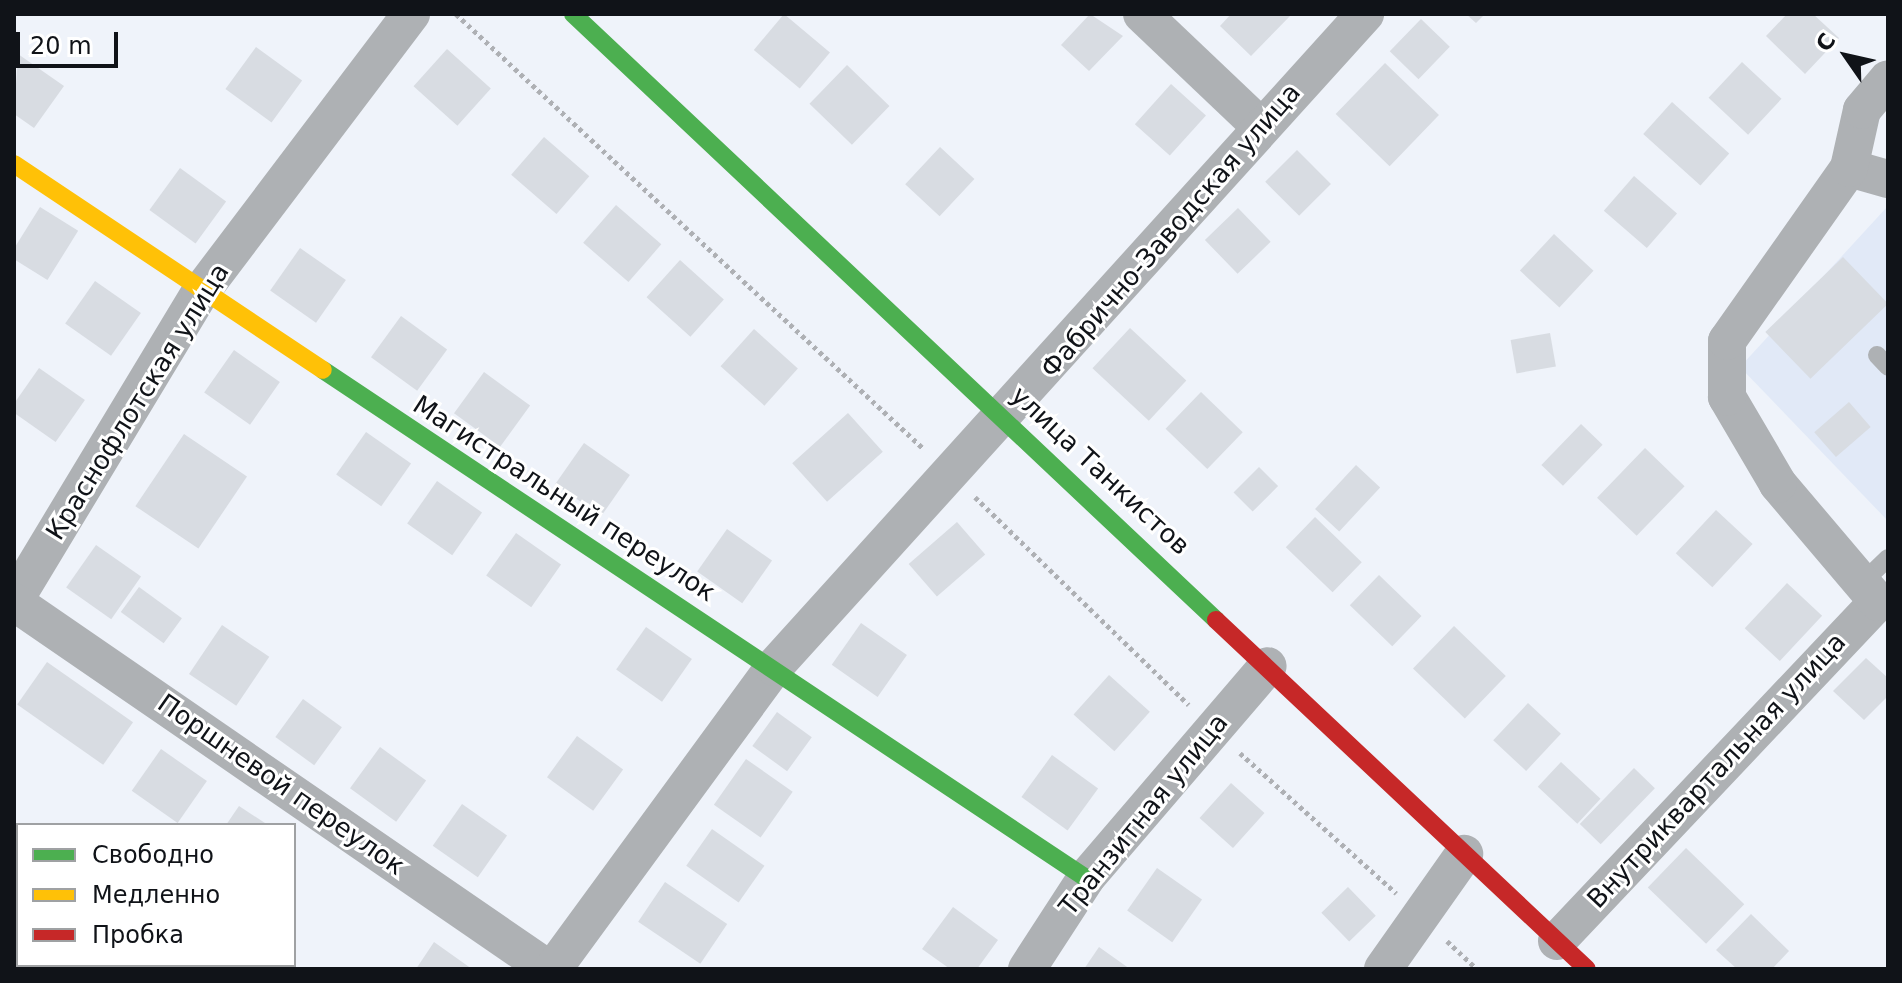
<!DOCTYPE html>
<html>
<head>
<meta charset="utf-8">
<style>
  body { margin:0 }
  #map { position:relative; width:1902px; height:983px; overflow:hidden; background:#eff3fa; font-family:"DejaVu Sans",sans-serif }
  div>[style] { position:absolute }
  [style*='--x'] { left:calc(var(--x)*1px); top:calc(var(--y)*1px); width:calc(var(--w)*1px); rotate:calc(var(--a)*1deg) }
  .built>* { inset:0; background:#e1e9f7 }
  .building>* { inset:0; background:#d8dce2; transform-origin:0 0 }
  .path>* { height:5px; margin-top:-2.5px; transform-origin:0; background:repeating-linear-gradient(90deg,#aeb0b4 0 4px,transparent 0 8px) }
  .lane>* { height:18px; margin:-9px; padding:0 9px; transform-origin:9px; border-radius:9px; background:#aeb1b4 }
  .street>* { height:38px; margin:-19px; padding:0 19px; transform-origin:19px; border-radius:19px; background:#aeb1b4 }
  .fast>* { height:18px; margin:-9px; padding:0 9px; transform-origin:9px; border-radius:9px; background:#4caf50 }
  .slow>* { height:18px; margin:-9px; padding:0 9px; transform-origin:9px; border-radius:9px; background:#ffc107 }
  .jam>* { height:18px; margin:-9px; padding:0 9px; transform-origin:9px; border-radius:9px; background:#c62828 }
  span { translate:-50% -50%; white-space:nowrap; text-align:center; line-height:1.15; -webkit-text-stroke:6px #fff; paint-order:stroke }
  .street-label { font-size:26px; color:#101318 }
  .frame { position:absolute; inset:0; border:16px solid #101318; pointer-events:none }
  .legend { position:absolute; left:16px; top:823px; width:280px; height:144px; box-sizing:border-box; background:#fff; border:2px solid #9fa1a3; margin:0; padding:10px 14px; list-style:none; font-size:24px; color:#101318 }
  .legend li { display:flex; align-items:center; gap:16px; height:40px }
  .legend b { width:40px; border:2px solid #9fa1a3 }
  .north { position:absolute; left:1806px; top:16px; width:80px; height:80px; -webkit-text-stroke:6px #fff; paint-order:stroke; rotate:304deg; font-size:22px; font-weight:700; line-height:32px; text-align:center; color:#101318 }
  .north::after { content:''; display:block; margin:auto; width:28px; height:36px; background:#101318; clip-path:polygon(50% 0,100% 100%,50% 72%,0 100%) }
  .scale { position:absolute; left:16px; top:32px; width:102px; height:36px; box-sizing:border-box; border:4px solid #101318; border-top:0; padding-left:10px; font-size:24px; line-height:28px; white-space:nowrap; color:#101318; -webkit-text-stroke:6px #fff; paint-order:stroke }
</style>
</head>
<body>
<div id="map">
  <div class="built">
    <div style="clip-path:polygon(1887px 207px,1888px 208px,1888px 521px,1740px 367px)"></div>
  </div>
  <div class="building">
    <div style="left:784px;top:14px;width:60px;height:47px;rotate:40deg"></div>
    <div style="clip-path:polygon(1090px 14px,1123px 36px,1089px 71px,1061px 45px)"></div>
    <div style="clip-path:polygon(1231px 14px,1292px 14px,1251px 56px,1220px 26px)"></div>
    <div style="clip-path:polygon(1466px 14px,1485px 14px,1476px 23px)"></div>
    <div style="clip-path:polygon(1787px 14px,1813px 14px,1839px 38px,1805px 74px,1766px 36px)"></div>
    <div style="left:1421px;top:19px;width:40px;height:45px;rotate:44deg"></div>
    <div style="left:256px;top:47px;width:57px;height:52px;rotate:36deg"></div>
    <div style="left:447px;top:49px;width:59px;height:50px;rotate:42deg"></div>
    <div style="clip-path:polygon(18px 54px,64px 86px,34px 128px,14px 114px)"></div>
    <div style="left:1742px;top:62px;width:54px;height:49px;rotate:43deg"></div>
    <div style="left:1385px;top:63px;width:75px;height:71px;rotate:44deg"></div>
    <div style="left:847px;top:65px;width:59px;height:54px;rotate:44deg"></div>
    <div style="left:1171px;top:84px;width:47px;height:54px;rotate:42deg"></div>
    <div style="left:1672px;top:102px;width:77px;height:43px;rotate:42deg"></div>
    <div style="left:544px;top:137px;width:60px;height:50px;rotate:41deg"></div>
    <div style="left:940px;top:147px;width:47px;height:51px;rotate:43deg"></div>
    <div style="left:1297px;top:150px;width:48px;height:45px;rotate:45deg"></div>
    <div style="left:180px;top:168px;width:57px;height:52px;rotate:36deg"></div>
    <div style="left:1634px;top:176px;width:57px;height:46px;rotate:41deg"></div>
    <div style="left:616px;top:205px;width:60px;height:50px;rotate:41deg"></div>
    <div style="left:40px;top:207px;width:45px;height:58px;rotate:32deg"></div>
    <div style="left:1238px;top:208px;width:47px;height:46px;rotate:46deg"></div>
    <div style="left:1554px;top:234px;width:54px;height:50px;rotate:43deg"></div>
    <div style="left:300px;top:248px;width:56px;height:52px;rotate:35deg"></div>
    <div style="left:1843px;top:257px;width:65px;height:108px;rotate:46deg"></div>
    <div style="left:680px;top:260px;width:59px;height:50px;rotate:42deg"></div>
    <div style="left:95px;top:281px;width:56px;height:52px;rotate:35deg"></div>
    <div style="left:401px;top:316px;width:57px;height:51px;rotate:36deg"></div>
    <div style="left:1130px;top:328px;width:77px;height:55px;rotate:43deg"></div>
    <div style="left:754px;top:329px;width:59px;height:50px;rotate:42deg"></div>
    <div style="left:1550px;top:333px;width:34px;height:40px;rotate:80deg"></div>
    <div style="left:234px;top:350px;width:56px;height:52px;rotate:35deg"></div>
    <div style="left:39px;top:368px;width:56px;height:51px;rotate:35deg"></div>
    <div style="left:484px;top:372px;width:57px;height:51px;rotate:36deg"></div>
    <div style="left:1201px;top:392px;width:58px;height:51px;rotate:44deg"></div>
    <div style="left:1849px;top:402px;width:33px;height:46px;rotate:49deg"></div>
    <div style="left:848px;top:413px;width:52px;height:75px;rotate:48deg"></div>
    <div style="left:1581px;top:424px;width:30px;height:57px;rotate:44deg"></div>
    <div style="left:366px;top:432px;width:55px;height:52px;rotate:35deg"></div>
    <div style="left:184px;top:434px;width:76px;height:87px;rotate:34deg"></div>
    <div style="left:584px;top:443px;width:56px;height:50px;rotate:35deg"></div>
    <div style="left:1645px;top:448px;width:55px;height:69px;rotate:44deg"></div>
    <div style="left:1356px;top:465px;width:33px;height:60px;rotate:43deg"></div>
    <div style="left:1259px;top:467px;width:27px;height:36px;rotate:45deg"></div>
    <div style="left:437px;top:481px;width:55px;height:52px;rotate:35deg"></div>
    <div style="left:1716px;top:510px;width:50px;height:59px;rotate:43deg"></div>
    <div style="left:1315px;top:517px;width:65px;height:42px;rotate:44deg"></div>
    <div style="left:957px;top:522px;width:43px;height:64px;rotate:49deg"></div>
    <div style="left:727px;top:529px;width:55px;height:52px;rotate:35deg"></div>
    <div style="left:516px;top:533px;width:55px;height:52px;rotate:35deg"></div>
    <div style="left:96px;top:545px;width:55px;height:52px;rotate:35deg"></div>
    <div style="left:1379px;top:575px;width:59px;height:42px;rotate:44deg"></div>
    <div style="left:1787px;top:583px;width:48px;height:62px;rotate:43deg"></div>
    <div style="left:139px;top:587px;width:53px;height:31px;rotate:36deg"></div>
    <div style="left:861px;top:623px;width:56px;height:51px;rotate:35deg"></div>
    <div style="left:222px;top:625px;width:57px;height:59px;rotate:34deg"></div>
    <div style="left:1454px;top:626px;width:72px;height:59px;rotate:44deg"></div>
    <div style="left:646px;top:627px;width:56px;height:52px;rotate:35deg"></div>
    <div style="clip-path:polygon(1866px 658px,1888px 678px,1888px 696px,1864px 720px,1833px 691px)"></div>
    <div style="left:47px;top:662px;width:105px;height:52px;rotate:35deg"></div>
    <div style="left:1109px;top:675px;width:55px;height:53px;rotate:42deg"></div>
    <div style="left:303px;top:699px;width:48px;height:47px;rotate:36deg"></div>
    <div style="left:1528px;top:703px;width:45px;height:51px;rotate:43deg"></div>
    <div style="left:777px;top:712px;width:43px;height:42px;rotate:36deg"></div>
    <div style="left:577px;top:736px;width:57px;height:51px;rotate:36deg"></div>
    <div style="left:380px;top:747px;width:57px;height:51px;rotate:36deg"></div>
    <div style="left:161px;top:749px;width:56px;height:51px;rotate:35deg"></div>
    <div style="left:1052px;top:755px;width:57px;height:52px;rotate:36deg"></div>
    <div style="left:746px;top:759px;width:57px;height:56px;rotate:35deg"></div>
    <div style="left:1561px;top:762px;width:54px;height:34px;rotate:43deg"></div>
    <div style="left:1634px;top:768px;width:29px;height:78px;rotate:44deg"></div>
    <div style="left:1231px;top:783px;width:45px;height:47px;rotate:42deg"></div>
    <div style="left:462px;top:804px;width:55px;height:51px;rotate:35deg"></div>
    <div style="clip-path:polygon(239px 806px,268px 825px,226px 825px)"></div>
    <div style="left:712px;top:829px;width:64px;height:45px;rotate:35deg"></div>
    <div style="left:1686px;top:848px;width:81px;height:55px;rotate:44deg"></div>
    <div style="left:1157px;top:868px;width:55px;height:52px;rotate:35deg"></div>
    <div style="left:665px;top:882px;width:75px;height:48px;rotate:34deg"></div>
    <div style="left:1348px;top:887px;width:40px;height:37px;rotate:46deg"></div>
    <div style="clip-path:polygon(953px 907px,998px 940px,977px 969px,950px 969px,922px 949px)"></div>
    <div style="clip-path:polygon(1751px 914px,1789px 951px,1772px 969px,1737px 969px,1716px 950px)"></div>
    <div style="clip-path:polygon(434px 942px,472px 969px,416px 969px)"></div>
    <div style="clip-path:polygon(1099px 947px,1130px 969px,1084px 969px)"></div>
    <div style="clip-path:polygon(18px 961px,18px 965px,57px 969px,14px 969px)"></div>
  </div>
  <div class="path">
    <div style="--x:456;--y:14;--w:639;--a:42.91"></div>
    <div style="--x:975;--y:497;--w:298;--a:44.2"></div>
    <div style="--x:1240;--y:753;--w:210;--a:41.9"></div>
    <div style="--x:1447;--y:941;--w:41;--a:43"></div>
  </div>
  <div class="lane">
    <div style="--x:1877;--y:355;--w:16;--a:47"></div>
    <div style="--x:1862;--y:583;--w:36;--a:-44"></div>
  </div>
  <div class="street">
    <div style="--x:1142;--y:14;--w:164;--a:43.5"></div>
    <div style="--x:1849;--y:168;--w:41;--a:15.8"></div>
    <div style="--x:14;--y:601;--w:360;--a:-58.9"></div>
    <div style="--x:200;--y:293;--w:350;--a:-52.9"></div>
    <div style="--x:14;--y:602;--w:648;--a:34.5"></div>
    <div style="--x:1557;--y:941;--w:467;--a:-46.6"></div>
    <div style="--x:1878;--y:602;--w:155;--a:-130.3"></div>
    <div style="--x:1778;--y:484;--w:101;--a:-120.4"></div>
    <div style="--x:1727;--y:397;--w:56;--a:-90"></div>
    <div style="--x:1727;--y:341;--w:212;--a:-54.8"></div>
    <div style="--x:1849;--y:168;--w:59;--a:-77.4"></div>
    <div style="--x:1862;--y:110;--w:40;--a:-50"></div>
    <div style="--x:553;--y:969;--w:374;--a:-53.8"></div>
    <div style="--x:774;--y:667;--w:881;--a:-47.85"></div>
    <div style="--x:1027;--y:969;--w:108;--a:-57"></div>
    <div style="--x:1086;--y:878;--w:279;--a:-49.4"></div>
    <div style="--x:1383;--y:969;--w:141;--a:-54.8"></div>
  </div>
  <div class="fast">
    <div style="--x:573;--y:14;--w:884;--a:43.3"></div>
    <div style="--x:323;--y:370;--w:917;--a:33.66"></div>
  </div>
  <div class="slow">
    <div style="--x:14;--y:164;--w:371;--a:33.7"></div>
  </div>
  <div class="jam">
    <div style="--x:1216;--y:620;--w:509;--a:43.25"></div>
  </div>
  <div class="street-label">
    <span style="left:1171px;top:231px;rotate:-49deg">Фабрично-Заводская улица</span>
    <span style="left:138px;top:402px;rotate:-58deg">Краснофлотская улица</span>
    <span style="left:1100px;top:471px;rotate:43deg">улица Танкистов</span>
    <span style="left:564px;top:499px;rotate:33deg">Магистральный переулок</span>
    <span style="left:1717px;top:771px;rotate:-47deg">Внутриквартальная улица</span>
    <span style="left:281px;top:785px;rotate:35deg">Поршневой переулок</span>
    <span style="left:1144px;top:815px;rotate:-51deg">Транзитная улица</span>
  </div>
  <div class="frame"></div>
  <ul class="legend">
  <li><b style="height:10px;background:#4caf50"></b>Свободно</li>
  <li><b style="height:10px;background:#ffc107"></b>Медленно</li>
  <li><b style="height:10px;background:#c62828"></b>Пробка</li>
  </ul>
  <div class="north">С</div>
  <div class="scale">20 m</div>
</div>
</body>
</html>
